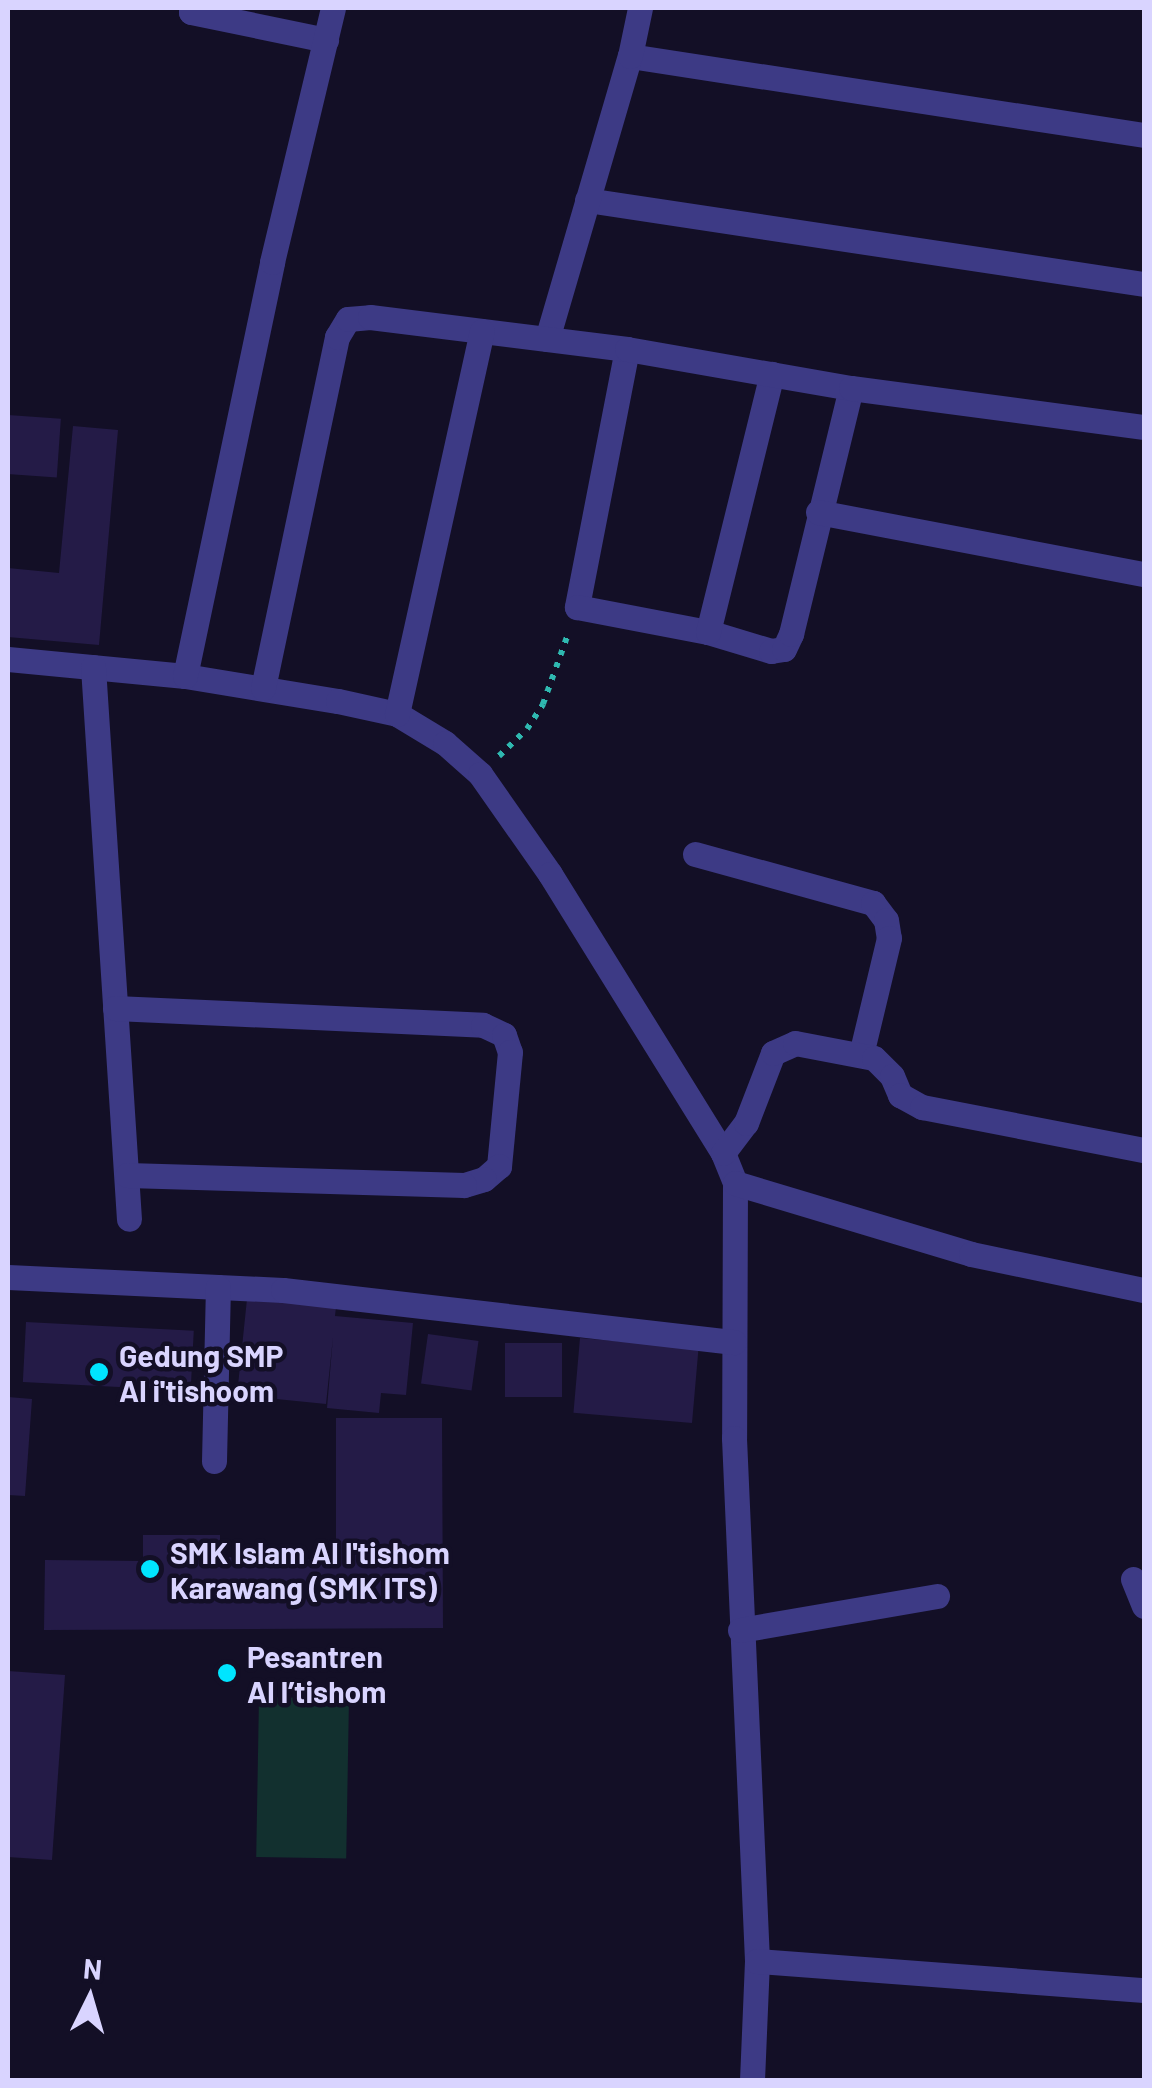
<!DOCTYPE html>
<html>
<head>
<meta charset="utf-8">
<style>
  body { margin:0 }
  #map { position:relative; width:1152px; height:2088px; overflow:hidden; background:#130f26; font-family:Barlow,sans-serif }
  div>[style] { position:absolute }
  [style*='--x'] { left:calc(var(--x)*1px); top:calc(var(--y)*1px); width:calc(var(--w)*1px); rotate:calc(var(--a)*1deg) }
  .green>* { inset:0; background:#12302f; transform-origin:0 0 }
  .building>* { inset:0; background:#241b47; transform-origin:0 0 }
  .path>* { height:6px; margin-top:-3px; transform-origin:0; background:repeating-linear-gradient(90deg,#2fb8b0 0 5px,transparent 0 13px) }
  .minor>* { height:25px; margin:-12.5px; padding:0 12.5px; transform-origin:12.5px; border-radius:12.5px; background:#3d3a85 }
  .dots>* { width:28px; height:28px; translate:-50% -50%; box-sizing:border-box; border:5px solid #130f26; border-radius:50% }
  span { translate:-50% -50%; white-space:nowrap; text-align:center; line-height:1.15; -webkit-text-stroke:9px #130f26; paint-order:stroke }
  .poi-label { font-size:30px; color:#d9d4ff; font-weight:700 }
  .left { translate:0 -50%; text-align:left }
  .frame { position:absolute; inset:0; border:10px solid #d9d4ff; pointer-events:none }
  .north { position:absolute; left:40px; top:1948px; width:100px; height:100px; -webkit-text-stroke:8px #130f26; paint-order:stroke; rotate:5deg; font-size:28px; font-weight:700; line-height:40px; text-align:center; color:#d9d4ff }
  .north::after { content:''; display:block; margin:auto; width:35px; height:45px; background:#d9d4ff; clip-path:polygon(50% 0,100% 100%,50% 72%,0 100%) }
</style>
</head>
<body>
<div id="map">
  <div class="green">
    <div style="left:259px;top:1697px;width:90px;height:160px;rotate:1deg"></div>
  </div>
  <div class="building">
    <div style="left:8px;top:415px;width:53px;height:59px;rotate:4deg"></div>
    <div style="clip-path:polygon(73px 426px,118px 430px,99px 645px,8px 637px,8px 568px,59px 573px)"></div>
    <div style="clip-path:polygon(247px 1299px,336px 1307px,335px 1316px,413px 1323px,406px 1395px,381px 1393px,379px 1413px,327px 1408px,333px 1337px,326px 1404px,237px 1395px)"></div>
    <div style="left:26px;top:1322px;width:168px;height:60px;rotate:3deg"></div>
    <div style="left:428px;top:1334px;width:51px;height:50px;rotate:8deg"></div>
    <div style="left:580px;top:1338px;width:119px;height:75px;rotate:5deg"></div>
    <div style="left:505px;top:1343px;width:57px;height:54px"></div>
    <div style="clip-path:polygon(8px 1397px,32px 1399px,25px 1496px,8px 1495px)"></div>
    <div style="clip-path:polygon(336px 1418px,442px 1418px,443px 1628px,44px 1630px,45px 1560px,143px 1561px,143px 1535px,220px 1535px,220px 1557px,336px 1560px)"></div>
    <div style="clip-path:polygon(8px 1671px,65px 1675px,52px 1860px,8px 1857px)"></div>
  </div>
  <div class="path">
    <div style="--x:499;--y:756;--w:39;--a:-44"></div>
    <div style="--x:527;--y:729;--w:30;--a:-57"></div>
    <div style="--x:543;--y:704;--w:74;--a:-70.3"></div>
  </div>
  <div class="minor">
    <div style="--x:191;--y:8;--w:4;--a:90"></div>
    <div style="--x:191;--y:12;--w:138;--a:11.7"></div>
    <div style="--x:630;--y:56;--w:520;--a:8.74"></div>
    <div style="--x:587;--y:200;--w:563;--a:8.58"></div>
    <div style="--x:547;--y:339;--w:295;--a:-73.7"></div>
    <div style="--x:630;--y:56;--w:49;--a:-78.2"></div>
    <div style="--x:627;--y:349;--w:263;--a:101"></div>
    <div style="--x:577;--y:607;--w:133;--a:10.8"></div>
    <div style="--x:708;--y:632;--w:66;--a:16.8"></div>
    <div style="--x:771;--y:651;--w:13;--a:-9"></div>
    <div style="--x:784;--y:649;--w:17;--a:-65"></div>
    <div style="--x:791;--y:634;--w:253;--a:-76.3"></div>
    <div style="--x:818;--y:512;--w:332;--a:10.8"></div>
    <div style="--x:708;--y:632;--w:266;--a:-76.1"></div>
    <div style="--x:8;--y:659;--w:178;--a:5.5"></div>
    <div style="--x:185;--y:676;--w:155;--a:9.3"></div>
    <div style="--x:338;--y:701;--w:60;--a:12.4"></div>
    <div style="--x:397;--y:714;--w:56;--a:31.1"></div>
    <div style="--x:445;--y:743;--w:47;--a:41.5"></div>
    <div style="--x:480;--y:774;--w:122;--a:55"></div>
    <div style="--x:550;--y:874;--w:328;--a:58.2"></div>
    <div style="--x:723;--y:1153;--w:32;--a:68"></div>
    <div style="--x:735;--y:1183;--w:255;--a:90.2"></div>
    <div style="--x:734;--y:1438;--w:524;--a:87.48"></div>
    <div style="--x:757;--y:1961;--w:119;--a:92.4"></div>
    <div style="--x:93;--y:667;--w:553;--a:86.27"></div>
    <div style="--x:185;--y:676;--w:423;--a:-78.1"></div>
    <div style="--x:272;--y:262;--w:261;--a:-76.5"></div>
    <div style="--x:263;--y:688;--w:359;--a:-78.1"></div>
    <div style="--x:337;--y:337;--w:21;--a:-59"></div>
    <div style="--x:348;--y:319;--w:22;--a:-5"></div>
    <div style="--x:370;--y:317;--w:259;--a:7.1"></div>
    <div style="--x:627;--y:349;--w:227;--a:9.9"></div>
    <div style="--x:851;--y:388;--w:296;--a:7.6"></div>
    <div style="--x:397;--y:714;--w:392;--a:-77.5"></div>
    <div style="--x:695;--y:854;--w:185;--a:15.4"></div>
    <div style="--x:873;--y:903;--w:21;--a:53"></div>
    <div style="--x:886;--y:920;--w:18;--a:81"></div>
    <div style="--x:889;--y:938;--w:120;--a:103.5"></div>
    <div style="--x:115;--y:1008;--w:368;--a:2.6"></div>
    <div style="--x:483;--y:1025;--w:23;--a:25"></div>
    <div style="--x:504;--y:1035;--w:18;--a:71"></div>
    <div style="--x:510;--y:1052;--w:115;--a:95.5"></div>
    <div style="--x:499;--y:1166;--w:20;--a:139"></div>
    <div style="--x:484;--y:1179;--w:21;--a:163"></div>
    <div style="--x:464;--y:1185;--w:337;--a:-178.3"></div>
    <div style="--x:723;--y:1153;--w:38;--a:-53"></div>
    <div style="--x:746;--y:1123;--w:75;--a:-68.9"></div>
    <div style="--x:773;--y:1053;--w:24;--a:-24"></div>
    <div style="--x:795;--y:1043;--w:80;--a:10.8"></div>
    <div style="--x:874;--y:1058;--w:25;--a:45"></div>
    <div style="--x:892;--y:1076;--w:21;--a:67"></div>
    <div style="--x:900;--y:1095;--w:25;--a:29"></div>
    <div style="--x:922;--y:1107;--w:226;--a:11"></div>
    <div style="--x:735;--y:1183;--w:246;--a:16.7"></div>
    <div style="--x:971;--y:1254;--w:177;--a:11.8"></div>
    <div style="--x:8;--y:1277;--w:275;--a:2.7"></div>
    <div style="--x:283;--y:1290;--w:454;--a:6.6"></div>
    <div style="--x:214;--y:1461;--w:174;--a:-88.7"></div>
    <div style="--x:1133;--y:1579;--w:29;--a:68"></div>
    <div style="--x:740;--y:1630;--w:200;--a:-9.8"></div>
    <div style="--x:757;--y:1961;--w:388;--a:4.3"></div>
  </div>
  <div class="dots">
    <div style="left:99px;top:1372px;background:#00e5ff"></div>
    <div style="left:150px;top:1569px;background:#00e5ff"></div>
    <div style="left:227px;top:1673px;background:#00e5ff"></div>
  </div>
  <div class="poi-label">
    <span class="left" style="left:119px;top:1372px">Gedung SMP<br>Al i'tishoom</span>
    <span class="left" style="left:170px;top:1569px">SMK Islam Al I'tishom<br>Karawang (SMK ITS)</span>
    <span class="left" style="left:247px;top:1673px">Pesantren<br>Al I’tishom</span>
  </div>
  <div class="frame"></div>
  <div class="north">N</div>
</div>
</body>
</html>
